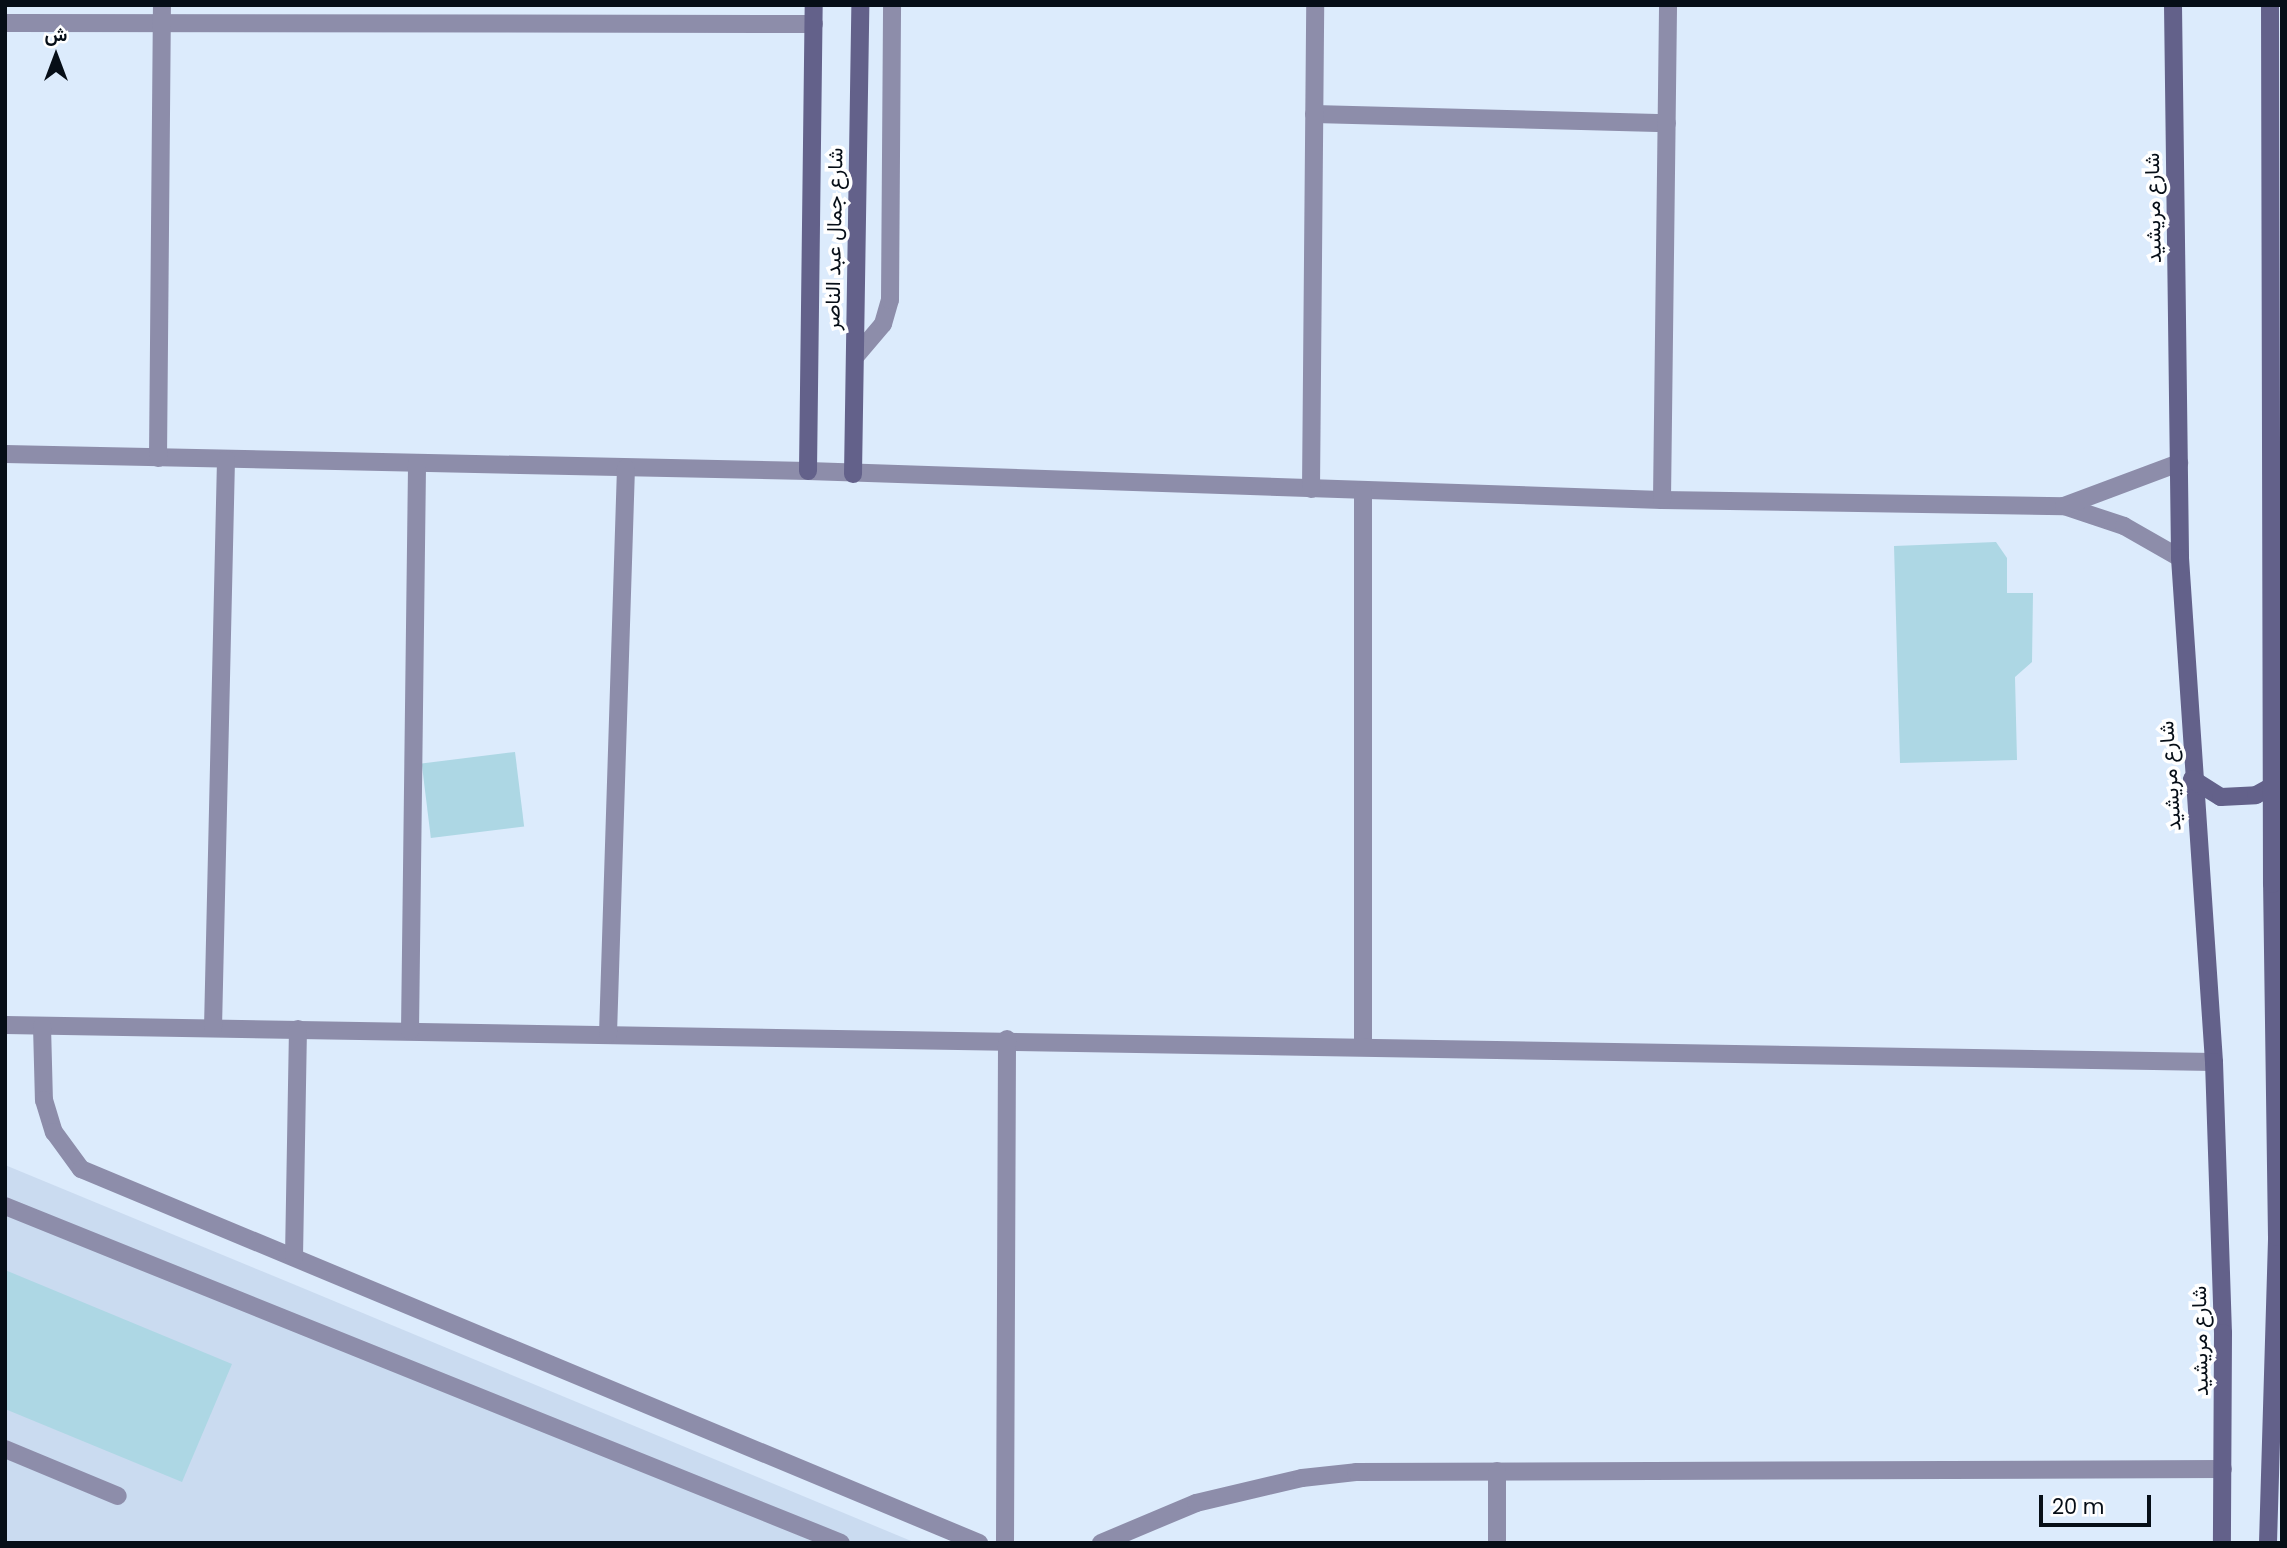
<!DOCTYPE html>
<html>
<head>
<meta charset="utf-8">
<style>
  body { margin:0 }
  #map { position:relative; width:2287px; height:1548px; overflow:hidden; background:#dcebfc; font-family:Poppins,Vazirmatn,sans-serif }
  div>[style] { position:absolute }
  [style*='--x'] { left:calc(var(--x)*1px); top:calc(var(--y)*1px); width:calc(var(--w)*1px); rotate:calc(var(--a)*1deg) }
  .built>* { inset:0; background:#cadbf0 }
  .building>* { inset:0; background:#add7e4; transform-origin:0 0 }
  .lane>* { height:18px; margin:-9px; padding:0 9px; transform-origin:9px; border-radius:9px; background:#8d8daa }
  .street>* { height:18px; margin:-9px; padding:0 9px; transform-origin:9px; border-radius:9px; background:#8d8daa }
  .secondary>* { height:18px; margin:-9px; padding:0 9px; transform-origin:9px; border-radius:9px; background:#63618a }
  span { translate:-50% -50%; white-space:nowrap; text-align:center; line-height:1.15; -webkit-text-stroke:7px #fff; paint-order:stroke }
  .street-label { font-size:21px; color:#060e17 }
  .frame { position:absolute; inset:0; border:7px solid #060e17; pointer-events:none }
  .north { position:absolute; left:21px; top:21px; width:70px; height:70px; -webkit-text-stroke:5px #fff; paint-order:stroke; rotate:0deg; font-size:19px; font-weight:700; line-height:28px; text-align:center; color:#060e17 }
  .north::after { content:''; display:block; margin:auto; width:24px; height:32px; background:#060e17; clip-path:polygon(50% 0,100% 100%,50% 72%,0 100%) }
  .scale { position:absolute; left:2039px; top:1495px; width:112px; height:32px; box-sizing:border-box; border:4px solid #060e17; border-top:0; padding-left:9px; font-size:21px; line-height:24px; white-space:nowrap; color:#060e17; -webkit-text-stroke:5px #fff; paint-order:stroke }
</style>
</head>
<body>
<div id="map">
  <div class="built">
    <div style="clip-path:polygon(5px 1165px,293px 1284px,916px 1543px,5px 1543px)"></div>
  </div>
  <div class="building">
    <div style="clip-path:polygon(1996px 542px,2007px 558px,2007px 593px,2033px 593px,2032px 662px,2015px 677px,2017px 760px,1900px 763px,1894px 546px)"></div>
    <div style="left:515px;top:752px;width:75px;height:94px;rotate:83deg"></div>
    <div style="clip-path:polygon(5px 1270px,232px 1364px,182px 1482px,5px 1409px)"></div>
  </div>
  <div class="lane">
    <div style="--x:855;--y:357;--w:43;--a:-49.7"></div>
    <div style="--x:883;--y:324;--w:25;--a:-74"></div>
    <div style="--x:890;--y:300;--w:295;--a:-89.6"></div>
    <div style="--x:5;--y:1206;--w:901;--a:21.95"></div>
    <div style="--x:5;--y:1449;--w:122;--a:22.6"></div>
  </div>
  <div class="street">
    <div style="--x:5;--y:23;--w:809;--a:0.07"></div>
    <div style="--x:1314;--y:114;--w:353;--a:1.5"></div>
    <div style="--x:5;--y:454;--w:803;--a:1.21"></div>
    <div style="--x:808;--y:471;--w:854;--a:1.94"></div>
    <div style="--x:1662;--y:500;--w:402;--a:0.9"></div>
    <div style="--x:2064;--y:506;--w:63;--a:18.4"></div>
    <div style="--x:2124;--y:526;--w:64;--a:29.7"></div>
    <div style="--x:158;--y:458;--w:453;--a:-89.5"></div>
    <div style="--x:1311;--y:489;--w:484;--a:-89.5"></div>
    <div style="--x:1363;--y:491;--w:553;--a:90"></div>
    <div style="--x:1662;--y:500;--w:495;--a:-89.3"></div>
    <div style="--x:2064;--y:506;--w:123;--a:-20.5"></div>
    <div style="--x:5;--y:1025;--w:2209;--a:0.96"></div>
    <div style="--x:42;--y:1026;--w:74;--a:88.5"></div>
    <div style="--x:44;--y:1100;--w:34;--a:73"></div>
    <div style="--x:54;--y:1132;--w:46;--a:53.9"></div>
    <div style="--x:81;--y:1169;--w:973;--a:22.61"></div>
    <div style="--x:213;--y:1028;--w:569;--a:-88.69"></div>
    <div style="--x:410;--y:1031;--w:568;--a:-89.29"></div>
    <div style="--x:608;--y:1034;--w:566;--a:-88.18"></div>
    <div style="--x:294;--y:1257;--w:228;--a:-89"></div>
    <div style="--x:1005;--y:1543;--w:504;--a:-89.77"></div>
    <div style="--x:1101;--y:1543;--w:103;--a:-22.8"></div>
    <div style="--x:1196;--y:1503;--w:109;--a:-13.3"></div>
    <div style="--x:1302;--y:1478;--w:54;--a:-6.3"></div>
    <div style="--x:1356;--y:1472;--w:867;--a:-0.2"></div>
    <div style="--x:1497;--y:1543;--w:72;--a:-90"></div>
  </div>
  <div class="secondary">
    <div style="--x:2173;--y:5;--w:553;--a:89.27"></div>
    <div style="--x:2180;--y:558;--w:505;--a:86.14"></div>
    <div style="--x:2214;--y:1062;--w:271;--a:88.1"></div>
    <div style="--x:2223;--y:1333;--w:210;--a:90.3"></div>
    <div style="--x:808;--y:471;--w:466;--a:-89.3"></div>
    <div style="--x:853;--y:474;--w:469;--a:-89.1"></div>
    <div style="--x:2192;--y:779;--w:34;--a:32"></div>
    <div style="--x:2221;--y:797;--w:35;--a:-3"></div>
    <div style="--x:2256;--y:795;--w:18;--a:-29"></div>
    <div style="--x:2268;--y:1543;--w:306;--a:-88.3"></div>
    <div style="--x:2277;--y:1237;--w:353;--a:-90.8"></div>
    <div style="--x:2272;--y:884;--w:879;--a:-90.13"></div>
  </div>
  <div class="street-label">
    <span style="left:2153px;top:208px;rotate:-91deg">شارع مريشيد</span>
    <span style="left:834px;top:239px;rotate:-89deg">شارع جمال عبد الناصر</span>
    <span style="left:2170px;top:776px;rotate:-94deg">شارع مريشيد</span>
    <span style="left:2200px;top:1341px;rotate:-91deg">شارع مريشيد</span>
  </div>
  <div class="frame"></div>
  <div class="north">ش</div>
  <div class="scale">20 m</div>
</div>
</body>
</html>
